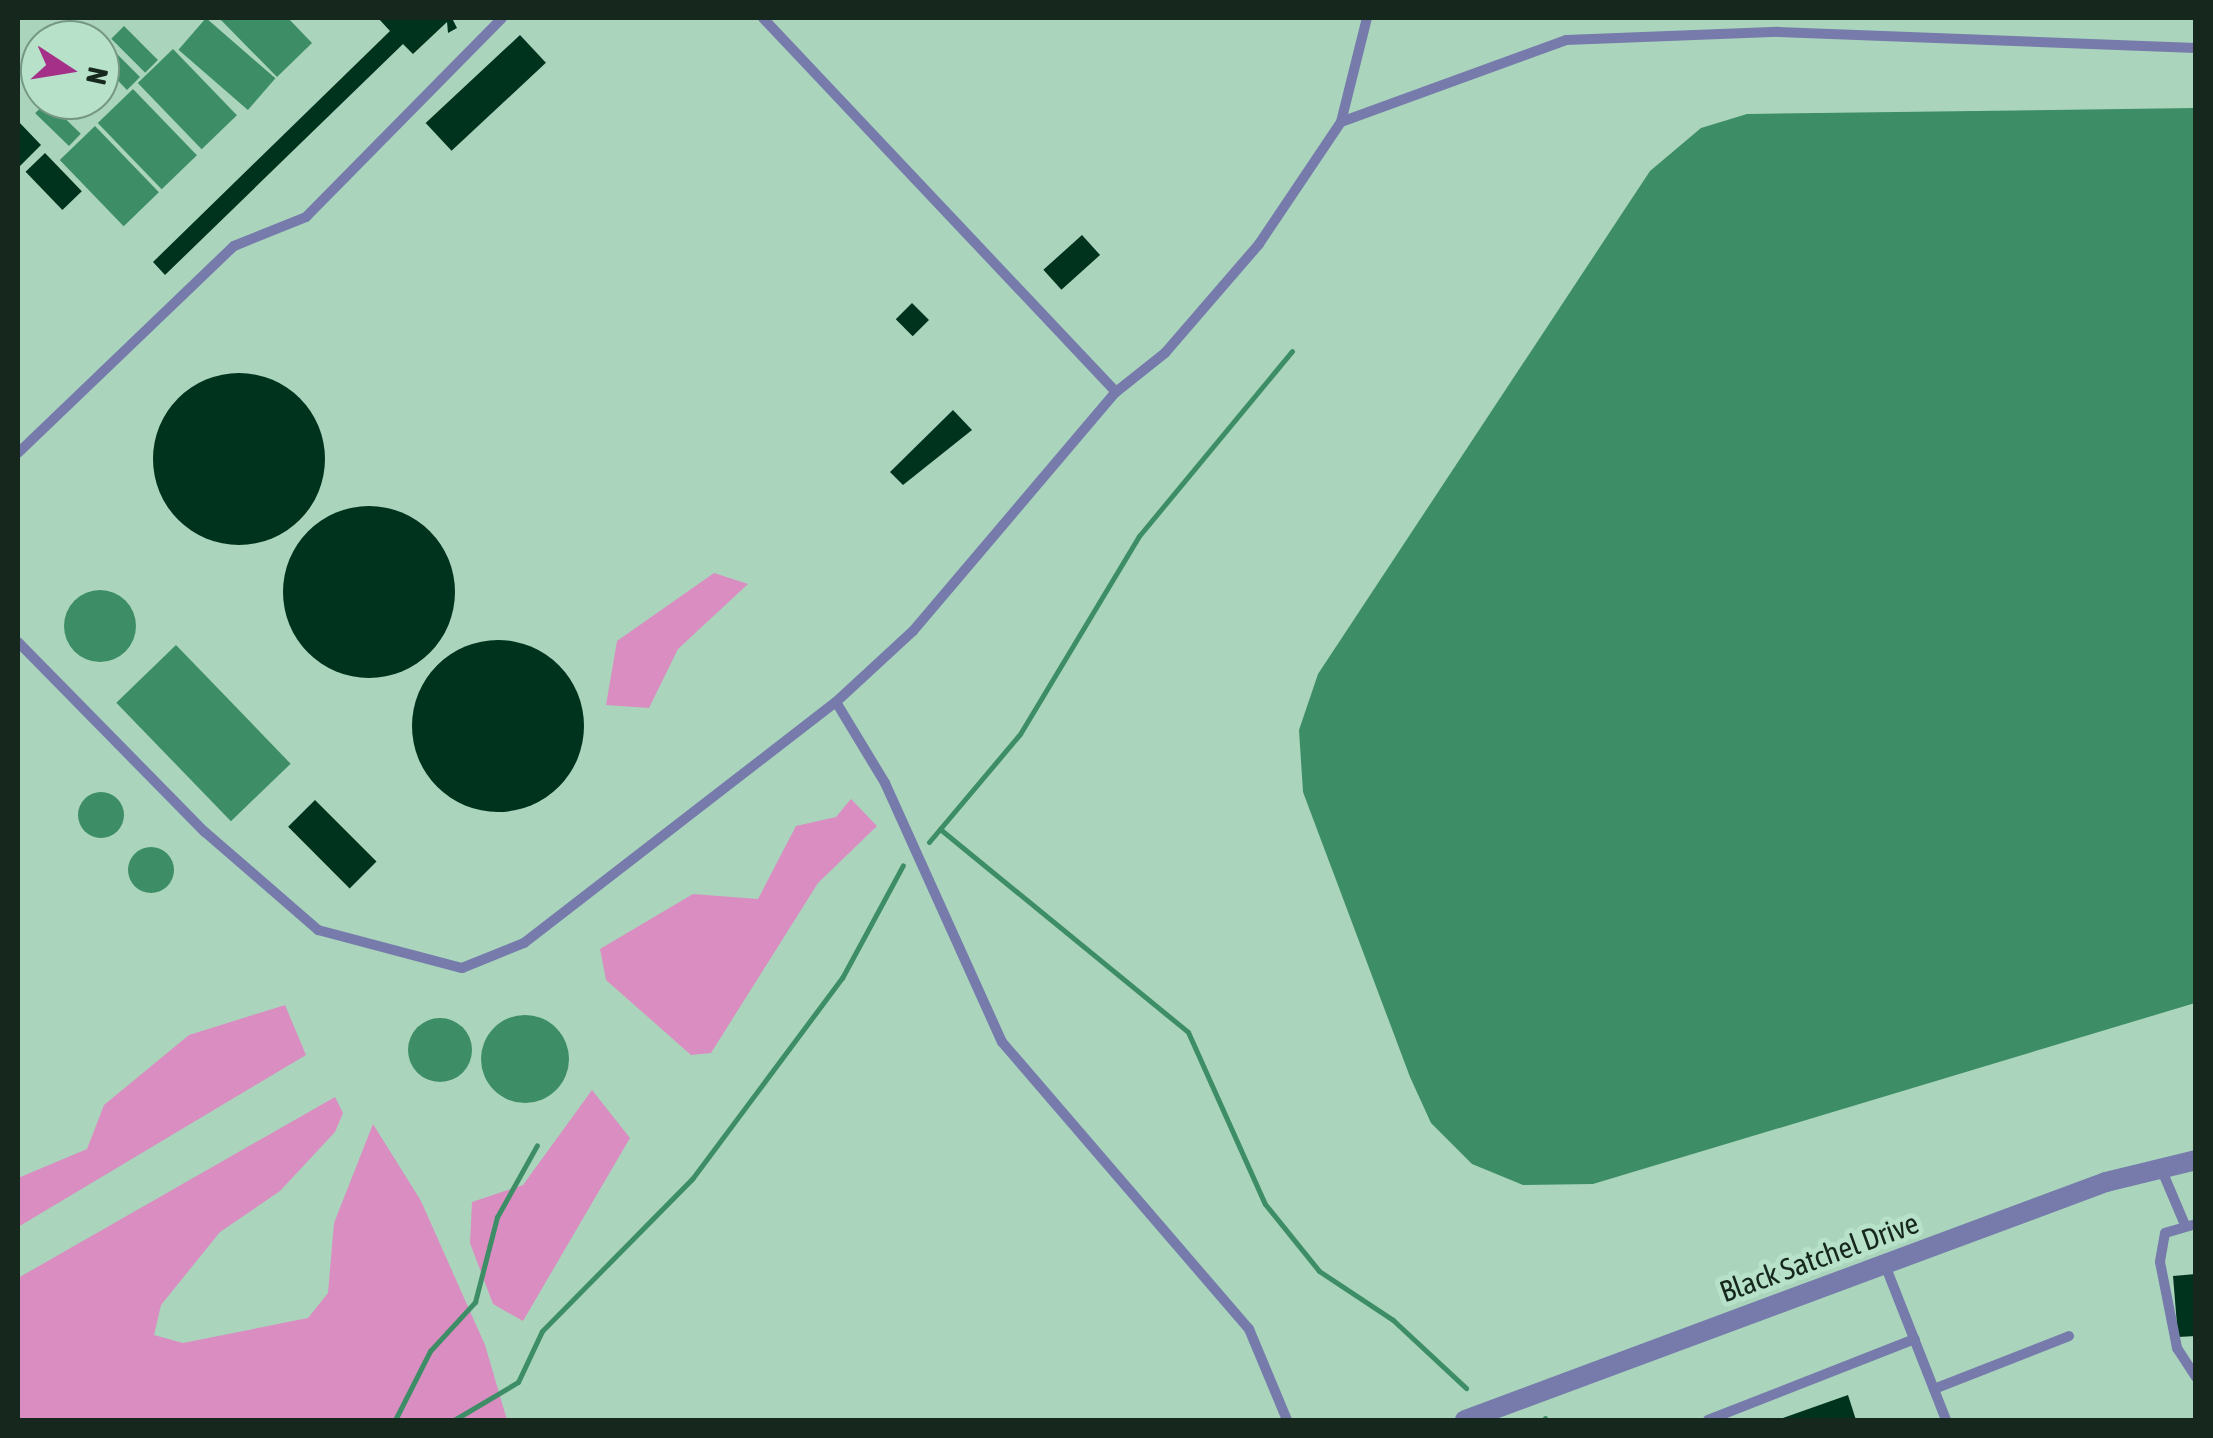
<!DOCTYPE html>
<html>
<head>
<meta charset="utf-8">
<style>
  body { margin:0 }
  #map { position:relative; width:2213px; height:1438px; overflow:hidden; background:#aad5bc; font-family:"Asap Condensed",sans-serif }
  div>[style] { position:absolute }
  [style*='--x'] { left:calc(var(--x)*1px); top:calc(var(--y)*1px); width:calc(var(--w)*1px); rotate:calc(var(--a)*1deg) }
  .green>* { inset:0; background:#d98dc1 }
  .water>* { inset:0; background:#3d8e66; transform-origin:0 0 }
  .round { border-radius:50% }
  .stream>* { height:5px; margin:-2.5px; padding:0 2.5px; transform-origin:2.5px; border-radius:2.5px; background:#3d8e66 }
  .building>* { inset:0; background:#00331e; transform-origin:0 0 }
  .service>* { height:10px; margin:-5px; padding:0 5px; transform-origin:5px; border-radius:5px; background:#767bac }
  .minor>* { height:20px; margin:-10px; padding:0 10px; transform-origin:10px; border-radius:10px; background:#767bac }
  span { translate:-50% -50%; white-space:nowrap; text-align:center; line-height:1.15; -webkit-text-stroke:10px #b7e2c9; paint-order:stroke }
  .street-label { font-size:30px; color:#16271e }
  .frame { position:absolute; inset:0; border:20px solid #16271e; pointer-events:none }
  .north { position:absolute; left:20px; top:20px; width:100px; height:100px; box-sizing:border-box; background:#b7e2c9; border:2px solid #779785; border-radius:50%; rotate:102deg; font-size:28px; font-weight:700; line-height:40px; text-align:center; color:#16271e }
  .north::after { content:''; display:block; margin:auto; width:35px; height:45px; background:#a53088; clip-path:polygon(50% 0,100% 100%,50% 72%,0 100%) }
</style>
</head>
<body>
<div id="map">
  <div class="green">
    <div style="clip-path:polygon(714px 573px,748px 584px,678px 649px,649px 708px,606px 705px,617px 641px)"></div>
    <div style="clip-path:polygon(851px 799px,877px 826px,818px 883px,711px 1053px,691px 1055px,606px 980px,600px 949px,693px 894px,758px 899px,796px 826px,836px 817px)"></div>
    <div style="clip-path:polygon(285px 1005px,306px 1055px,18px 1227px,18px 1178px,87px 1149px,104px 1105px,189px 1035px)"></div>
    <div style="clip-path:polygon(592px 1090px,630px 1138px,523px 1321px,493px 1304px,470px 1243px,472px 1202px,523px 1185px)"></div>
    <div style="clip-path:polygon(335px 1097px,343px 1113px,335px 1132px,280px 1191px,220px 1232px,161px 1305px,154px 1335px,183px 1343px,308px 1318px,328px 1293px,334px 1223px,373px 1124px,421px 1201px,485px 1345px,507px 1420px,18px 1420px,18px 1278px)"></div>
  </div>
  <div class="water">
    <div style="left:206px;top:18px;width:92px;height:42px;rotate:41deg"></div>
    <div style="clip-path:polygon(219px 18px,288px 18px,312px 43px,277px 77px)"></div>
    <div style="left:124px;top:26px;width:48px;height:18px;rotate:45deg"></div>
    <div style="clip-path:polygon(106px 43px,140px 77px,127px 90px,100px 62px)"></div>
    <div style="left:173px;top:49px;width:92px;height:49px;rotate:46deg"></div>
    <div style="left:133px;top:89px;width:92px;height:49px;rotate:46deg"></div>
    <div style="left:47px;top:101px;width:47px;height:17px;rotate:44deg"></div>
    <div style="clip-path:polygon(2195px 108px,2195px 1003px,1593px 1184px,1523px 1185px,1472px 1164px,1431px 1123px,1410px 1077px,1303px 792px,1299px 730px,1318px 674px,1650px 171px,1701px 128px,1747px 114px)"></div>
    <div style="left:95px;top:126px;width:92px;height:49px;rotate:46deg"></div>
    <div class="round" style="left:64px;top:590px;width:72px;height:72px"></div>
    <div style="left:176px;top:645px;width:165px;height:83px;rotate:46deg"></div>
    <div class="round" style="left:78px;top:792px;width:46px;height:46px"></div>
    <div class="round" style="left:128px;top:847px;width:46px;height:46px"></div>
    <div class="round" style="left:481px;top:1015px;width:88px;height:88px"></div>
    <div class="round" style="left:408px;top:1018px;width:64px;height:64px"></div>
  </div>
  <div class="stream">
    <div style="--x:940;--y:829;--w:320;--a:39.3"></div>
    <div style="--x:1188;--y:1032;--w:188;--a:65.9"></div>
    <div style="--x:1265;--y:1204;--w:86;--a:51.1"></div>
    <div style="--x:1319;--y:1271;--w:89;--a:33.5"></div>
    <div style="--x:1393;--y:1320;--w:100;--a:43"></div>
    <div style="--x:929;--y:842;--w:141;--a:-49.9"></div>
    <div style="--x:1020;--y:734;--w:231;--a:-59"></div>
    <div style="--x:1139;--y:536;--w:240;--a:-50.4"></div>
    <div style="--x:1545;--y:1418;--w:2;--a:63"></div>
    <div style="--x:395;--y:1420;--w:77;--a:-63.1"></div>
    <div style="--x:430;--y:1351;--w:67;--a:-47.4"></div>
    <div style="--x:475;--y:1302;--w:88;--a:-75.5"></div>
    <div style="--x:497;--y:1217;--w:82;--a:-60.9"></div>
    <div style="--x:454;--y:1420;--w:74;--a:-30.7"></div>
    <div style="--x:518;--y:1382;--w:56;--a:-64.8"></div>
    <div style="--x:542;--y:1331;--w:214;--a:-45.4"></div>
    <div style="--x:692;--y:1179;--w:251;--a:-53.3"></div>
    <div style="--x:842;--y:978;--w:128;--a:-61.6"></div>
  </div>
  <div class="building">
    <div style="clip-path:polygon(378px 18px,452px 18px,457px 28px,448px 33px,447px 22px,413px 54px,403px 44px,165px 275px,153px 262px,390px 31px)"></div>
    <div style="left:520px;top:35px;width:38px;height:129px;rotate:47deg"></div>
    <div style="clip-path:polygon(18px 121px,41px 145px,18px 168px)"></div>
    <div style="left:45px;top:153px;width:53px;height:27px;rotate:46deg"></div>
    <div style="left:1082px;top:235px;width:27px;height:52px;rotate:48deg"></div>
    <div style="left:912px;top:303px;width:24px;height:23px;rotate:45deg"></div>
    <div class="round" style="left:153px;top:373px;width:172px;height:172px"></div>
    <div style="clip-path:polygon(953px 410px,972px 430px,903px 485px,890px 472px)"></div>
    <div class="round" style="left:283px;top:506px;width:172px;height:172px"></div>
    <div class="round" style="left:412px;top:640px;width:172px;height:172px"></div>
    <div style="left:315px;top:800px;width:87px;height:38px;rotate:45deg"></div>
    <div style="clip-path:polygon(2196px 1274px,2196px 1336px,2178px 1337px,2173px 1276px)"></div>
    <div style="clip-path:polygon(1848px 1395px,1856px 1420px,1777px 1420px)"></div>
  </div>
  <div class="service">
    <div style="--x:1341;--y:122;--w:239;--a:-20"></div>
    <div style="--x:1566;--y:40;--w:212;--a:-2.2"></div>
    <div style="--x:1778;--y:32;--w:418;--a:2.2"></div>
    <div style="--x:1116;--y:392;--w:63;--a:-38.5"></div>
    <div style="--x:1165;--y:353;--w:144;--a:-49.2"></div>
    <div style="--x:1259;--y:244;--w:147;--a:-56.1"></div>
    <div style="--x:1341;--y:122;--w:107;--a:-76"></div>
    <div style="--x:18;--y:453;--w:299;--a:-43.8"></div>
    <div style="--x:234;--y:246;--w:78;--a:-21.9"></div>
    <div style="--x:306;--y:217;--w:279;--a:-45.4"></div>
    <div style="--x:18;--y:642;--w:267;--a:45.5"></div>
    <div style="--x:205;--y:832;--w:150;--a:40.9"></div>
    <div style="--x:318;--y:930;--w:149;--a:14.8"></div>
    <div style="--x:462;--y:968;--w:67;--a:-22"></div>
    <div style="--x:524;--y:943;--w:394;--a:-37.7"></div>
    <div style="--x:836;--y:702;--w:105;--a:-42.7"></div>
    <div style="--x:913;--y:631;--w:314;--a:-49.7"></div>
    <div style="--x:1116;--y:392;--w:514;--a:-133.35"></div>
    <div style="--x:836;--y:702;--w:95;--a:58.8"></div>
    <div style="--x:885;--y:783;--w:284;--a:65.7"></div>
    <div style="--x:1002;--y:1042;--w:379;--a:49.3"></div>
    <div style="--x:1249;--y:1329;--w:99;--a:67.3"></div>
    <div style="--x:2160;--y:1166;--w:64;--a:67"></div>
    <div style="--x:2196;--y:1224;--w:32;--a:164"></div>
    <div style="--x:2165;--y:1233;--w:29;--a:100"></div>
    <div style="--x:2160;--y:1262;--w:88;--a:78.8"></div>
    <div style="--x:2177;--y:1348;--w:35;--a:57"></div>
    <div style="--x:1885;--y:1265;--w:167;--a:68.5"></div>
    <div style="--x:1934;--y:1389;--w:145;--a:-21.4"></div>
    <div style="--x:1708;--y:1420;--w:222;--a:-21.4"></div>
  </div>
  <div class="minor">
    <div style="--x:1465;--y:1420;--w:684;--a:-20.37"></div>
    <div style="--x:2106;--y:1182;--w:93;--a:-13.7"></div>
  </div>
  <div class="street-label">
    <span style="left:1819px;top:1257px;rotate:-20deg">Black Satchel Drive</span>
  </div>
  <div class="frame"></div>
  <div class="north">N</div>
</div>
</body>
</html>
